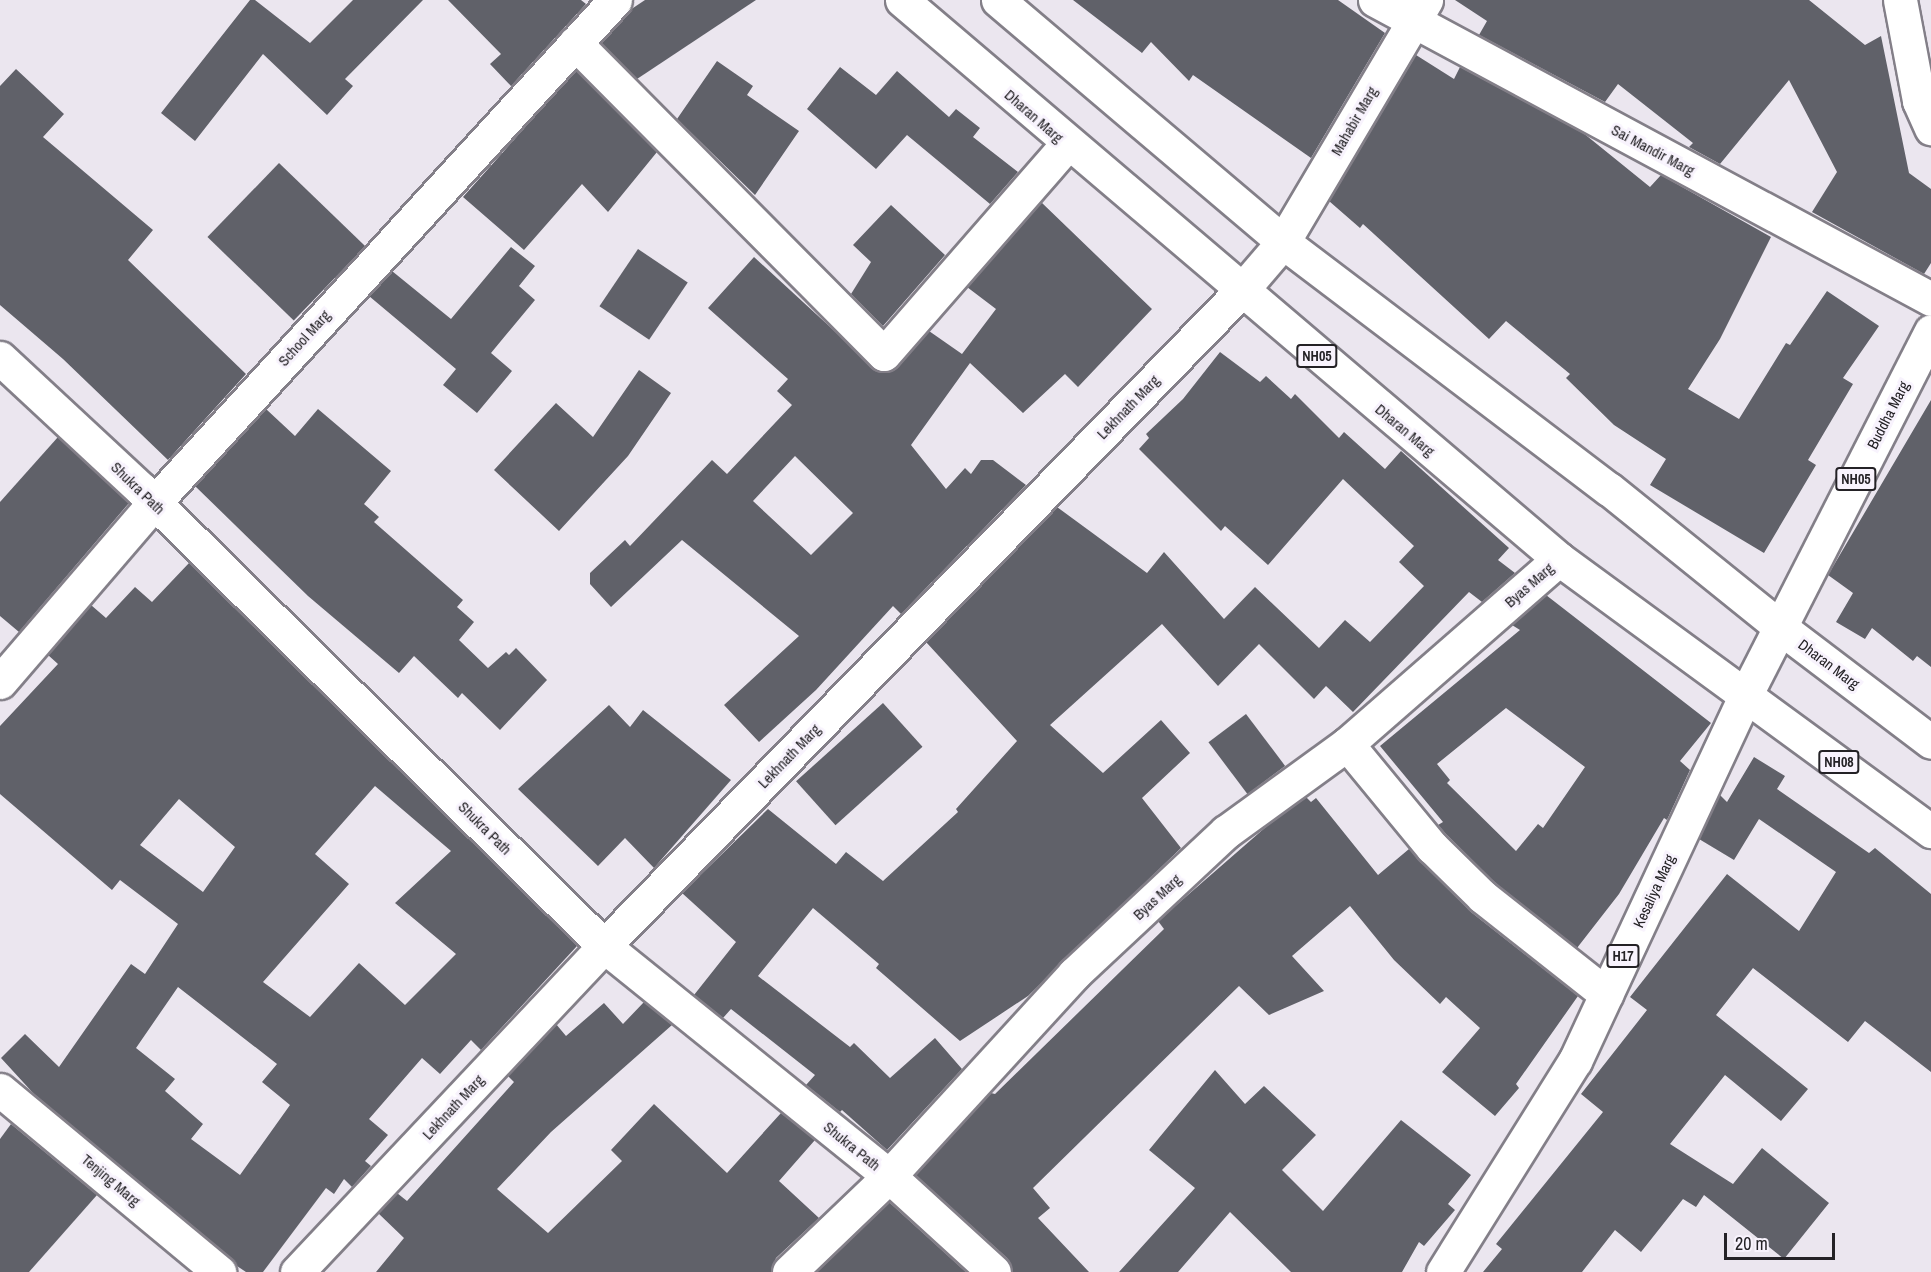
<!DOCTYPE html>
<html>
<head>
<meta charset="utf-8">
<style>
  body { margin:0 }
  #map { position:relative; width:1931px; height:1272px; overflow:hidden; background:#ebe6ef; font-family:"Archivo Narrow",sans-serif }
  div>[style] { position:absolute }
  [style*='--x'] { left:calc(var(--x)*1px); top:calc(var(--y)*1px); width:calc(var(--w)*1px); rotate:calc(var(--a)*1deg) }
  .building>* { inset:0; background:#606169; transform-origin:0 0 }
  .roads { filter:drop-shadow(2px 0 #837f88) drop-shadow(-2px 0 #837f88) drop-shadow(0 2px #837f88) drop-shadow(0 -2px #837f88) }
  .street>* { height:33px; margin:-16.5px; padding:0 16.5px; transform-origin:16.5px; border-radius:16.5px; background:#fff }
  .secondary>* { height:33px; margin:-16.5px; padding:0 16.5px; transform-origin:16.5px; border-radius:16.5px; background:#fff }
  .primary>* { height:33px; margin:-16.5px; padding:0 16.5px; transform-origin:16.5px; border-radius:16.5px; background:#fff }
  span { translate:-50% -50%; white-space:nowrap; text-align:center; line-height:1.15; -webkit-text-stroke:6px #f8f3fd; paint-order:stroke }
  .shield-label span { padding:2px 4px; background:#f8f3fd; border:2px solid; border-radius:4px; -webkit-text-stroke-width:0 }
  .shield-label { font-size:14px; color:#242226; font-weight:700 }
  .street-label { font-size:15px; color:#242226 }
  .scale { position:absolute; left:1724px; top:1233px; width:111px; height:27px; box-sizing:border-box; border:3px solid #242226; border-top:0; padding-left:8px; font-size:18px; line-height:21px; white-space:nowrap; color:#242226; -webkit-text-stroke:4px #f8f3fd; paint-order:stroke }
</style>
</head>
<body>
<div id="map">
  <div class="building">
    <div style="clip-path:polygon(250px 0,255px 0,310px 43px,353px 0,423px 0,345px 79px,353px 86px,327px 115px,263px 54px,195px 141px,161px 113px)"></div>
    <div style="clip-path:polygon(448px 0,581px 0,586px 4px,511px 86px,490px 64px,501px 54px)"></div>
    <div style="clip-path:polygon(645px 0,756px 0,637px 79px,601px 43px,630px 10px)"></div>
    <div style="clip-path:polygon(1073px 0,1338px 0,1385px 33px,1311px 158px,1193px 75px,1189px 81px,1151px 42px,1142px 53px)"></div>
    <div style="clip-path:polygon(1455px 0,1809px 0,1865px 45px,1881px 36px,1909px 173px,1931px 189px,1931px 263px,1924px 274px,1812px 212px,1837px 172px,1789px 80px,1720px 164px,1689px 147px,1693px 143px,1618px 84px,1605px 102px,1479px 35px,1487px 21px)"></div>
    <div style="clip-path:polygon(1416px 55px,1454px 79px,1460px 67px,1582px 132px,1650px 187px,1661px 175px,1771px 237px,1720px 339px,1688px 389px,1739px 419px,1786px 343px,1790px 345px,1827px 291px,1879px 326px,1843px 378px,1853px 384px,1808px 460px,1816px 465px,1764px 553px,1650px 485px,1666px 459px,1614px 425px,1566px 378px,1570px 374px,1506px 321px,1489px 339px,1363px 224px,1360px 228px,1329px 201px)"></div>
    <div style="clip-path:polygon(717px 61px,753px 86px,747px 95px,799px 131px,755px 195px,677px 119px)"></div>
    <div style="clip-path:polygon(840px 67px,876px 95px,897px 71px,949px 117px,956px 109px,980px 128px,973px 137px,1018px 172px,990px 204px,907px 135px,876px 169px,807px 109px)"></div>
    <div style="clip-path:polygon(16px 69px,64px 114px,43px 137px,153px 230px,128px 260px,246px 374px,168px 460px,63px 359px,0 305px,0 86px)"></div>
    <div style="clip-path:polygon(576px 70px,657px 152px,608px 212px,582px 184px,524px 250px,463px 197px)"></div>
    <div style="left:279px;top:163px;width:120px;height:103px;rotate:44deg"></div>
    <div style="clip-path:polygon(evenodd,1041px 202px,1152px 309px,1078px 387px,1065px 374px,1023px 413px,970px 363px,911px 445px,946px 489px,965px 468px,971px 474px,981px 460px,993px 460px,1026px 485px,901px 614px,893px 606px,816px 690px,759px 742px,724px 705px,799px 636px,682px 540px,611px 607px,590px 584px,590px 573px,625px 540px,630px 546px,712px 460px,727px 474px,792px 405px,777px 391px,788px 379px,708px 308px,754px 257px,879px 372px,898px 367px,929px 331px,962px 354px,996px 309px,967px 287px,1041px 202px,795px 456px,853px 513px,811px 555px,753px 501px,795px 456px)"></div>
    <div style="clip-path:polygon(891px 205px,945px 255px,883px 326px,851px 294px,871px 262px,853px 245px)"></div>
    <div style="clip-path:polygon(511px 247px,535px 266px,519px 286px,535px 300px,491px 353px,512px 371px,477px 413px,443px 385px,456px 369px,369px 296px,392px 271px,451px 319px)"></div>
    <div style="left:638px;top:249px;width:60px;height:69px;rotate:34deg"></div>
    <div style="clip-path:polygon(1220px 352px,1260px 382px,1266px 376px,1291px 399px,1295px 394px,1339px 438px,1344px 432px,1385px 469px,1401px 451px,1509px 548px,1498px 560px,1515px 573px,1482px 602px,1469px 592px,1353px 712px,1326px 686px,1314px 699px,1259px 644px,1218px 686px,1162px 624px,1050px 725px,1103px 773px,1161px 720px,1190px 753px,1142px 798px,1181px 848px,1028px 996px,960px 1041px,876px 968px,879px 964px,813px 908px,758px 976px,850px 1047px,854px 1043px,890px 1078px,935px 1038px,962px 1069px,887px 1150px,842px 1110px,840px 1112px,806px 1085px,815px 1075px,731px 1009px,723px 1018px,694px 995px,736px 942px,682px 893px,768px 809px,836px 864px,846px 852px,883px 881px,958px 812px,956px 809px,1017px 741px,926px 642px,1057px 507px,1147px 573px,1164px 552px,1224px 619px,1255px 587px,1319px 648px,1345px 620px,1370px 642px,1424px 586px,1399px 562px,1414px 546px,1343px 479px,1268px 565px,1225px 526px,1221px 531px,1139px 449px,1149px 438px,1146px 434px,1183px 399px)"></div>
    <div style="clip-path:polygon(639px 370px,671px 393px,628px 456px,559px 531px,494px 470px,556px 403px,593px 437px)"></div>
    <div style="clip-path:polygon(1931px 400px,1931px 667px,1917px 656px,1913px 661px,1872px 628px,1865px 639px,1836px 622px,1853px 593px,1828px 575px)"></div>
    <div style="clip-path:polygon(266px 409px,295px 436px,318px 409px,391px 471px,364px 504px,379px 517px,374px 522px,463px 600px,457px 607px,474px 622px,459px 640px,488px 668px,506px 652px,509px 655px,516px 648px,547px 680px,500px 730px,462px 693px,458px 698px,414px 656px,399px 673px,308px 596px,195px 486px)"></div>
    <div style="clip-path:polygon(58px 437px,129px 503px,19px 632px,0 616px,0 502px)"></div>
    <div style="clip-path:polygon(evenodd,189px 563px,577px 946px,481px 1050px,471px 1040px,440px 1074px,422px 1058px,369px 1119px,388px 1135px,365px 1161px,371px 1166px,352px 1187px,344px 1179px,334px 1194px,326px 1188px,263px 1272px,246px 1272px,237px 1266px,34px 1094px,1px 1058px,25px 1034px,59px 1067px,131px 964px,145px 974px,178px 924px,120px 880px,112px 890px,0 794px,0 726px,58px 664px,48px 655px,91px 605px,106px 618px,135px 587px,152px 602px,189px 563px,375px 786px,451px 851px,395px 903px,456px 954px,405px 1005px,359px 963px,310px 1017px,263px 982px,349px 884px,315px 854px,375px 786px,189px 563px,179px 799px,235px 847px,203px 892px,140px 845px,179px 799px,189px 563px,178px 987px,277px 1064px,262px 1082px,290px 1105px,240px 1175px,191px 1139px,203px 1124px,165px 1091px,175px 1079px,136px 1048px,178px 987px)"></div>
    <div style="clip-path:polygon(evenodd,1546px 595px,1711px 723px,1680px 761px,1690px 770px,1667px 820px,1664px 818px,1619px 894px,1577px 948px,1495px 883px,1446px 834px,1438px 825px,1443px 822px,1380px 746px,1520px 630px,1512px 625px,1546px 595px,1506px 708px,1585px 767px,1543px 828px,1538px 824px,1516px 851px,1447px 783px,1450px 780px,1437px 764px,1506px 708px)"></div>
    <div style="left:883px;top:703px;width:59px;height:117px;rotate:48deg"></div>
    <div style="clip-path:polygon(609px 705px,630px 727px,643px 710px,731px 780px,654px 868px,625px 838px,598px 866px,518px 789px)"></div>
    <div style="left:1246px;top:714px;width:65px;height:47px;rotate:53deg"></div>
    <div style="clip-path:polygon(1754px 757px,1785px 776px,1777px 789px,1869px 853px,1875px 848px,1931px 894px,1931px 1072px,1865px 1021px,1848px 1042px,1753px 968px,1716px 1015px,1808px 1089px,1781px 1121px,1725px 1075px,1670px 1144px,1733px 1184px,1762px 1148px,1829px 1203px,1784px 1259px,1704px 1195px,1696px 1207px,1683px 1199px,1641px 1252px,1615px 1230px,1582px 1272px,1483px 1272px,1502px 1249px,1496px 1244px,1603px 1112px,1581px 1094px,1647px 1010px,1630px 997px,1727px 874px,1799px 931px,1836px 872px,1759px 819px,1734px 860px,1699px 839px,1720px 795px,1727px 802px)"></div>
    <div style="clip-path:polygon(1306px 797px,1311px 802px,1316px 798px,1378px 875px,1409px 849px,1471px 912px,1578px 996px,1516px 1084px,1519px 1088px,1495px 1116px,1442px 1072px,1480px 1028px,1446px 997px,1440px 1004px,1394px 960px,1350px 906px,1292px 956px,1324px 991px,1269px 1015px,1239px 986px,1033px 1188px,1050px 1208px,1038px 1218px,1089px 1272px,1012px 1272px,1007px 1258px,915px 1175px,991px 1093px,995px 1094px,1164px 929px,1158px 921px,1267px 826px)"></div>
    <div style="clip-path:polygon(644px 1002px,672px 1025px,551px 1132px,497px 1189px,548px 1233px,622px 1161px,611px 1150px,654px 1104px,727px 1173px,781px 1113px,815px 1140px,779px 1181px,819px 1218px,776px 1258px,771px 1272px,376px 1272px,404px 1238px,378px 1213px,397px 1193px,407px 1201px,514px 1082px,508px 1076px,556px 1024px,566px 1036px,604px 1003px,623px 1024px)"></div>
    <div style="clip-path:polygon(1215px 1070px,1245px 1104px,1264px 1086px,1316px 1135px,1282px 1170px,1323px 1211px,1401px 1120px,1471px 1175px,1448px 1204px,1455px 1210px,1424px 1246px,1419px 1242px,1402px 1272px,1291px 1272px,1230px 1212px,1178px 1272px,1119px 1272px,1195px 1188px,1149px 1150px)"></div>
    <div style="clip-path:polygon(11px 1124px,97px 1195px,29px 1272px,0 1272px,0 1139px)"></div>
    <div style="clip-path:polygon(889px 1202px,966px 1272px,816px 1272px)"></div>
  </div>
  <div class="roads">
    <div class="street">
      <div style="--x:1900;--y:0;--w:103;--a:79.3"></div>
      <div style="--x:1919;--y:101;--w:30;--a:66"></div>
      <div style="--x:575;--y:43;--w:438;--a:45.2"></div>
      <div style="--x:884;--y:354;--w:279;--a:-48.9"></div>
      <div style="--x:0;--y:358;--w:194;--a:42.9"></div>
      <div style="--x:142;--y:490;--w:649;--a:44.63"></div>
      <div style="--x:604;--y:946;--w:366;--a:38.9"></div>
      <div style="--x:889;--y:1176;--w:142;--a:42.4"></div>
      <div style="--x:0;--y:682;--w:236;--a:-49.3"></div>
      <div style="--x:154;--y:503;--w:682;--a:-47.49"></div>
      <div style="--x:1347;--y:744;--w:134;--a:50.5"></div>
      <div style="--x:1432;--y:847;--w:71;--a:44.4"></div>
      <div style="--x:1483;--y:897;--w:157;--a:38.3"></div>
      <div style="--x:0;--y:1090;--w:285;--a:39.7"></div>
      <div style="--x:297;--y:1272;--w:448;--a:-46.7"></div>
      <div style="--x:604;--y:946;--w:914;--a:-45.8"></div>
      <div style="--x:1241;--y:291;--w:65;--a:-49.4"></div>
      <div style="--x:1283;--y:242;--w:281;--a:-59.4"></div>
      <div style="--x:789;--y:1272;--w:139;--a:-43.8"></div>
      <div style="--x:889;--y:1176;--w:274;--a:-47.5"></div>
      <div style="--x:1074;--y:974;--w:208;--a:-43.1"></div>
      <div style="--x:1226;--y:832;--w:150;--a:-36"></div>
      <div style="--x:1347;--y:744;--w:281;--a:-41.1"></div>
    </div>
    <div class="secondary">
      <div style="--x:1375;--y:0;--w:631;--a:28.27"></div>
    </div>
    <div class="primary">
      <div style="--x:902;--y:0;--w:863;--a:40.39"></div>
      <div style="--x:1559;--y:559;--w:461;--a:36.2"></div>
      <div style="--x:998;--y:0;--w:374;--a:40.3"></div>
      <div style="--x:1283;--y:242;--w:409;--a:37.2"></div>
      <div style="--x:1609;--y:489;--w:221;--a:38.9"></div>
      <div style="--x:1781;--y:628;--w:188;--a:37.2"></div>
      <div style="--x:1443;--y:1272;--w:249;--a:-58"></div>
      <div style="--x:1575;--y:1061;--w:405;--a:-65"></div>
      <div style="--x:1746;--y:694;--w:407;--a:-63"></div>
    </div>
  </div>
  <div class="shield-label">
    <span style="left:1317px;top:356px">NH05</span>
    <span style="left:1856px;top:479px">NH05</span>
    <span style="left:1839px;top:762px">NH08</span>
    <span style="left:1623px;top:956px">H17</span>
  </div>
  <div class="street-label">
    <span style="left:1034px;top:116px;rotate:41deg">Dharan Marg</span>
    <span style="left:1354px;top:121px;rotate:-60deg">Mahabir Marg</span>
    <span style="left:1653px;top:150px;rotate:28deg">Sai Mandir Marg</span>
    <span style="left:304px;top:338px;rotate:-48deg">School Marg</span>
    <span style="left:1128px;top:407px;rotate:-46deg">Lekhnath Marg</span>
    <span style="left:1888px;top:415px;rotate:-63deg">Buddha Marg</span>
    <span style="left:1405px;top:430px;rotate:40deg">Dharan Marg</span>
    <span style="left:138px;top:488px;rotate:44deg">Shukra Path</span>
    <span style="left:1529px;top:585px;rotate:-41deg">Byas Marg</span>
    <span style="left:1829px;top:664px;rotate:37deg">Dharan Marg</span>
    <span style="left:789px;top:756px;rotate:-46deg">Lekhnath Marg</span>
    <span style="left:485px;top:828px;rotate:45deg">Shukra Path</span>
    <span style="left:1654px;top:891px;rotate:-65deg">Kesaliya Marg</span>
    <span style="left:1157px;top:897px;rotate:-43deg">Byas Marg</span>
    <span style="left:453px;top:1107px;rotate:-47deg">Lekhnath Marg</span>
    <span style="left:852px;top:1146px;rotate:39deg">Shukra Path</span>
    <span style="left:111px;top:1180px;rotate:40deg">Tenjing Marg</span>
  </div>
  <div class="scale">20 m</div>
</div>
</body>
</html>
